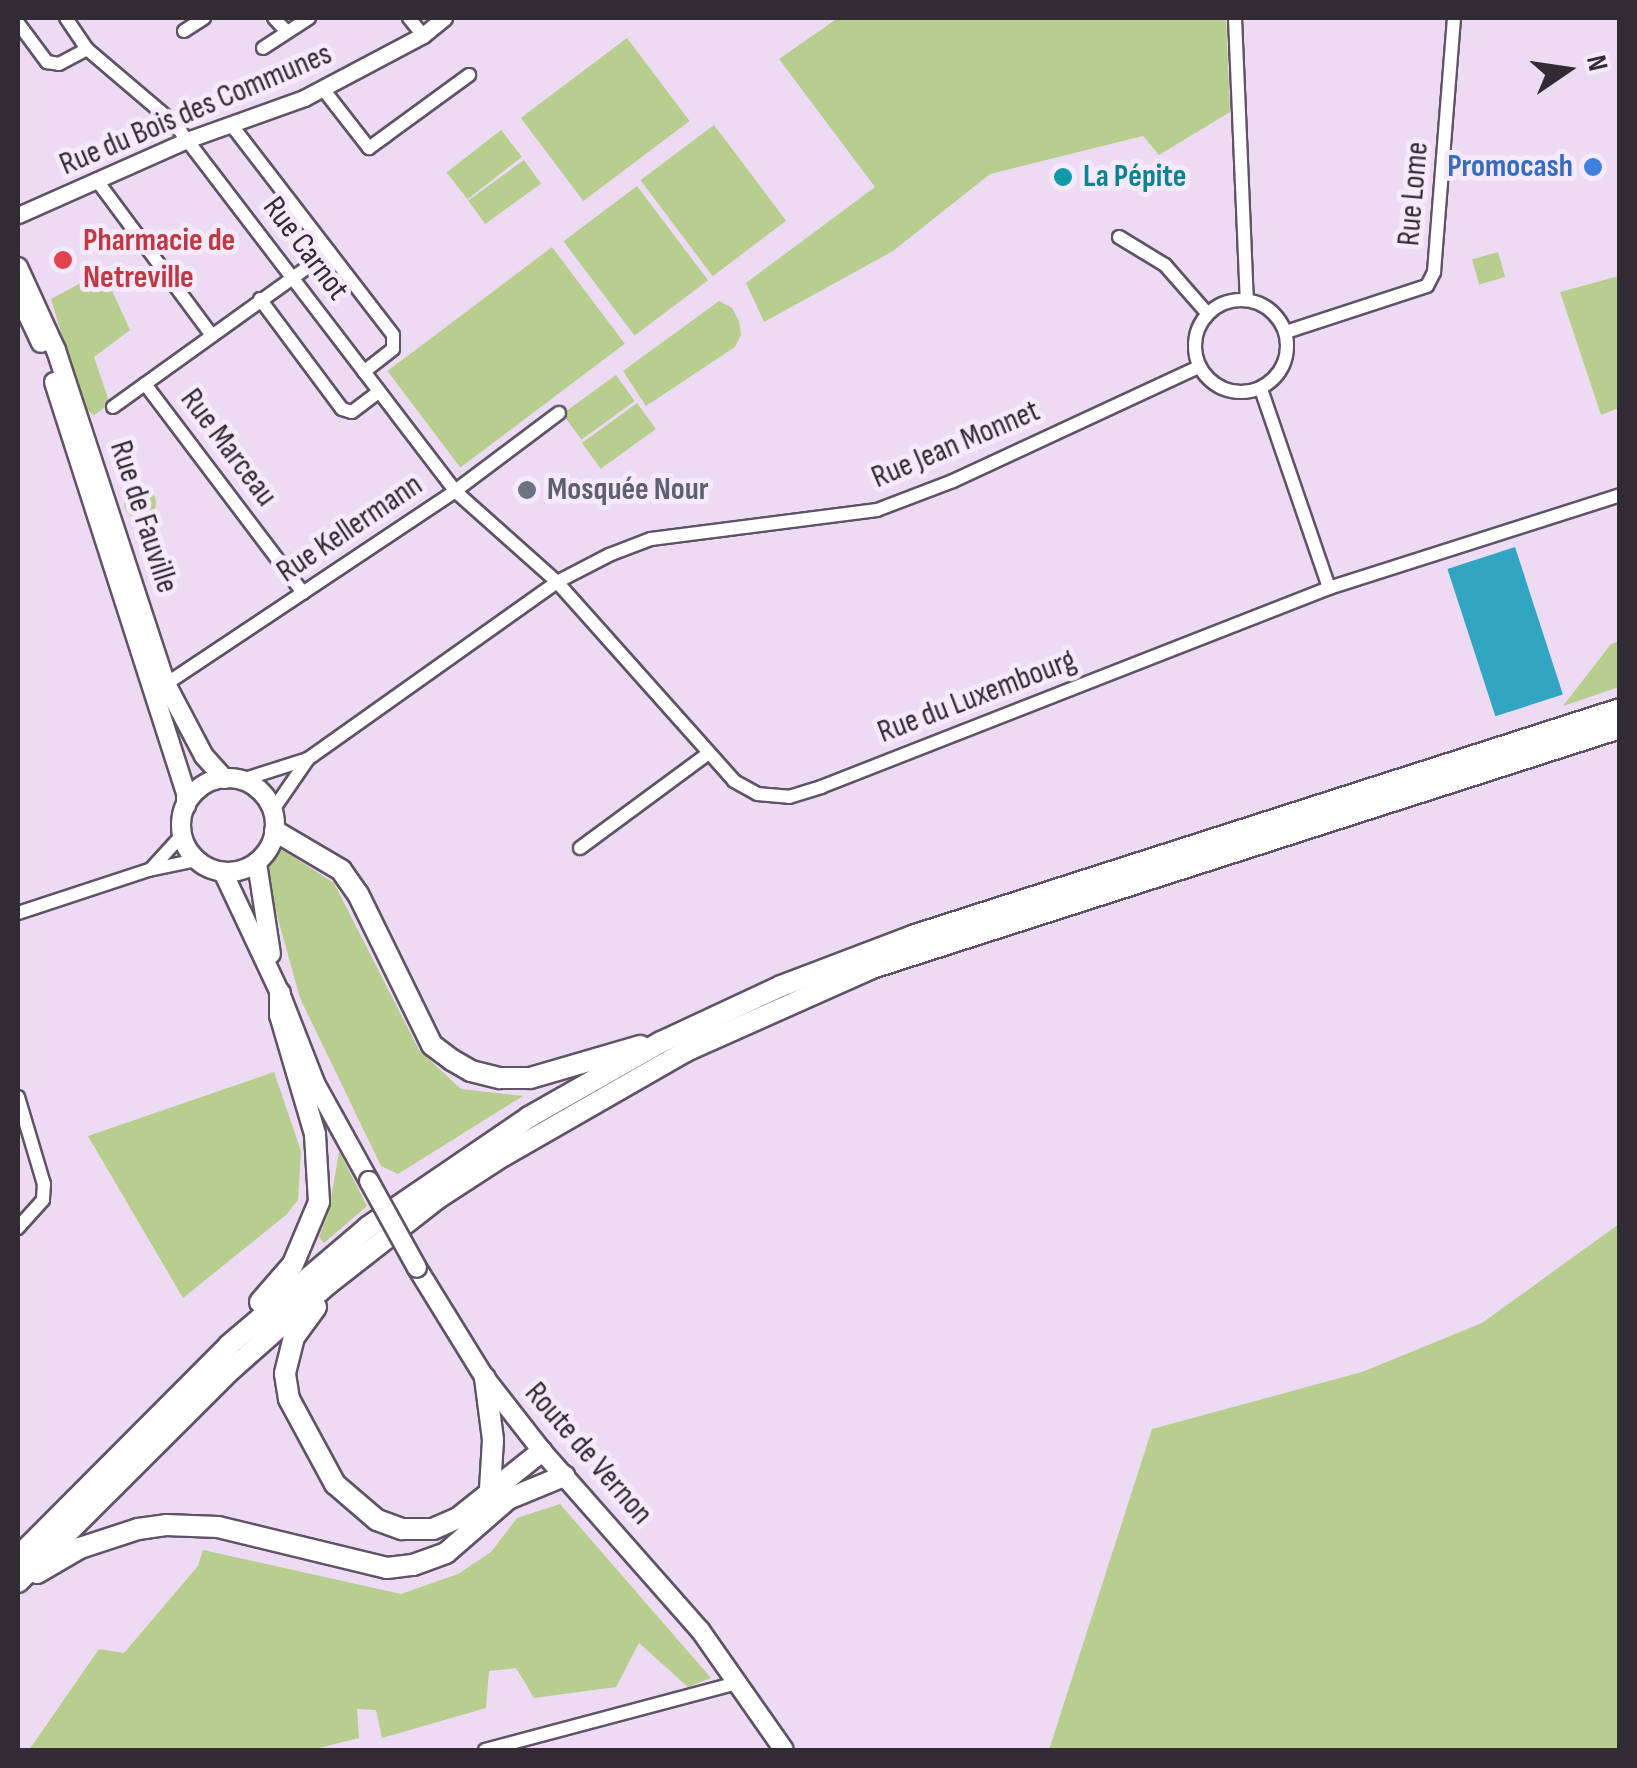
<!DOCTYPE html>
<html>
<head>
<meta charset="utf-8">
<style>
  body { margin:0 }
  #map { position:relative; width:1637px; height:1768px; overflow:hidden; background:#ecdbf2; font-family:"Sofia Sans Condensed",sans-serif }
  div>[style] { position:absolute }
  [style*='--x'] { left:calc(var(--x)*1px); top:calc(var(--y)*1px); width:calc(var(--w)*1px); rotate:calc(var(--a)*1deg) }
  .green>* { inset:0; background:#b8ce8e; transform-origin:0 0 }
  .round { border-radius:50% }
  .water>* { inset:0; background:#31a5c2; transform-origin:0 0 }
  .roads { filter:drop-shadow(2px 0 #615366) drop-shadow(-2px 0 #615366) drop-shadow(0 2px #615366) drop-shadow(0 -2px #615366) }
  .minor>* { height:12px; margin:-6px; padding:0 6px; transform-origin:6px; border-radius:6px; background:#fff }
  .minor>.ring { margin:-6px; padding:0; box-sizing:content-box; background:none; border:12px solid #fff; border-radius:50% }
  .tertiary>* { height:15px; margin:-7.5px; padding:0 7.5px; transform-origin:7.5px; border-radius:7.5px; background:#fff }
  .secondary>* { height:18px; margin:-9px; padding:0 9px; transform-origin:9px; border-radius:9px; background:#fff }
  .secondary>.ring { margin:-9px; padding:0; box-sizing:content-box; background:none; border:18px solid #fff; border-radius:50% }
  .trunk>* { height:20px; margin:-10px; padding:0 10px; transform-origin:10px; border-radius:10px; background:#fff }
  .bridges { filter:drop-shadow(2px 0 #615366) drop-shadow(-2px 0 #615366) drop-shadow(0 2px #615366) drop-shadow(0 -2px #615366) }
  .secondary-bridge>* { height:18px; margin:-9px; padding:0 9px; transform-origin:9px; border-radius:9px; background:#fff }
  .dots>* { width:28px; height:28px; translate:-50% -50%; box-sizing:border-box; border:5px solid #f7e9fc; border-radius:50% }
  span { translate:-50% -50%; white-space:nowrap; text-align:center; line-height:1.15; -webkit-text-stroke:10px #f7e9fc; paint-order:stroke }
  .street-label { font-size:32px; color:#312b33 }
  .shop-label { font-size:32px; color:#366cbe; font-weight:700 }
  .right { translate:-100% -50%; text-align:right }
  .culture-label { font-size:32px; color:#0d838f; font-weight:700 }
  .left { translate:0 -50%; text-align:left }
  .health-label { font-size:32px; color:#be3a42; font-weight:700 }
  .worship-label { font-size:32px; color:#5b616d; font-weight:700 }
  .frame { position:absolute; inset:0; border:20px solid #312b33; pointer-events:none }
  .north { position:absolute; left:1517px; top:20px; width:100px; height:100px; -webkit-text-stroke:8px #f7e9fc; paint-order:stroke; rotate:77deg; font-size:28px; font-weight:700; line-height:40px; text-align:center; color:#312b33 }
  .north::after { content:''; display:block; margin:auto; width:35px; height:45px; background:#312b33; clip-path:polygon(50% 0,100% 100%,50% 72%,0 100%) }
</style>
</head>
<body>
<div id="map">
  <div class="green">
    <div style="clip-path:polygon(838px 18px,1226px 18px,1230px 112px,1159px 155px,1143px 136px,990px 174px,893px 251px,764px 322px,746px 283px,875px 187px,779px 59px)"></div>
    <div style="left:627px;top:38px;width:104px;height:133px;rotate:53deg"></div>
    <div style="left:714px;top:125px;width:120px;height:92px;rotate:53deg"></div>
    <div style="left:501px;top:130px;width:34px;height:69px;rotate:52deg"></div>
    <div style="left:524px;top:160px;width:29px;height:69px;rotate:54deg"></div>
    <div style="left:637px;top:186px;width:118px;height:92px;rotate:53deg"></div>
    <div style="left:552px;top:247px;width:121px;height:206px;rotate:53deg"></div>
    <div style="left:1498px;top:252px;width:26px;height:27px;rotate:74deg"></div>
    <div style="clip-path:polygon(103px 271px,130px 330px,94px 357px,110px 404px,94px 415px,84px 408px,51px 299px)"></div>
    <div style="clip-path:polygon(1619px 276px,1619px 408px,1601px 415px,1560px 292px)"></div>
    <div style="clip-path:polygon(719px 301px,732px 308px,739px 321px,741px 335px,735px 347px,646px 406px,623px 371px)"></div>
    <div style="left:616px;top:375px;width:32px;height:66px;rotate:54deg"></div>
    <div style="left:637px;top:403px;width:32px;height:68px;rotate:54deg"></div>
    <div class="round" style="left:124px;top:487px;width:32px;height:32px"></div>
    <div style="clip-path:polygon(1619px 641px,1619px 687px,1563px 706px,1611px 644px)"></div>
    <div style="clip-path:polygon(281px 849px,334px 883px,419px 1050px,461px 1089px,523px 1096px,398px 1174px,381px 1166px,300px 998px,263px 865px)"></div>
    <div style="clip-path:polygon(274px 1072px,301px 1151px,298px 1200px,286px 1215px,183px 1298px,88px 1136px)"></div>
    <div style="clip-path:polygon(339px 1151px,367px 1206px,324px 1243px,319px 1237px,329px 1211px)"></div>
    <div style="clip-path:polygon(1619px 1224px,1619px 1750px,1049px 1750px,1152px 1429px,1362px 1372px,1482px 1323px)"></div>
    <div style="clip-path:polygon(560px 1504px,711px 1678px,688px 1687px,639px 1643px,616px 1687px,534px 1698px,516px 1668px,489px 1671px,486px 1708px,382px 1738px,376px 1710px,357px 1709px,359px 1738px,311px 1750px,29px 1750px,99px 1649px,124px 1653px,198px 1566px,203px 1550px,401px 1594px,458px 1574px,491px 1552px,517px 1518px)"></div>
  </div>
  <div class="water">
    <div style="left:1515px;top:547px;width:155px;height:71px;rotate:72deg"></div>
  </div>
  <div class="roads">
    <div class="minor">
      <div style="--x:66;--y:18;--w:37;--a:56"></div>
      <div style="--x:87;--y:49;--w:114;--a:40.4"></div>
      <div style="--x:174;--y:123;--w:463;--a:52.6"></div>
      <div style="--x:455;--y:491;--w:137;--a:41.7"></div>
      <div style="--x:557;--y:582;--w:266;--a:48.3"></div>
      <div style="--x:734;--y:781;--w:26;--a:29"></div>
      <div style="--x:757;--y:794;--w:32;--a:5"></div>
      <div style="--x:789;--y:797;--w:34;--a:-17"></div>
      <div style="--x:821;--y:787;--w:546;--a:-21.39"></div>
      <div style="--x:1329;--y:588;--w:305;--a:-17.7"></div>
      <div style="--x:274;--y:18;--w:18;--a:47"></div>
      <div style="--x:409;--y:18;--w:22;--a:51"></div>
      <div style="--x:1235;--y:18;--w:281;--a:87.6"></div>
      <div style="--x:18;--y:23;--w:49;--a:53.4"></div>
      <div style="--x:47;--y:62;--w:12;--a:9"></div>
      <div style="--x:59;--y:64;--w:32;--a:-28"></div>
      <div style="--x:184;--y:31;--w:24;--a:-33"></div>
      <div style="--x:263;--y:48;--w:55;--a:-33.1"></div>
      <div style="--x:323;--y:89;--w:75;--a:52.1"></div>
      <div style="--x:369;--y:148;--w:124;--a:-36.1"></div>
      <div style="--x:233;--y:127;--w:262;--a:52.4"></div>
      <div style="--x:393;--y:335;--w:14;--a:90"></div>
      <div style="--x:393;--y:349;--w:37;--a:142"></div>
      <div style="--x:98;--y:182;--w:189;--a:53.4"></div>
      <div style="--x:1119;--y:237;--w:54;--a:31.3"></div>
      <div style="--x:1165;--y:265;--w:64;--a:48.8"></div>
      <div style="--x:260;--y:299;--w:137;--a:53.3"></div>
      <div style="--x:342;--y:409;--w:10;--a:17"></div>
      <div style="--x:352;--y:412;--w:34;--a:-37"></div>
      <div class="ring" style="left:1195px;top:300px;width:80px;height:80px"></div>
      <div style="--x:1286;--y:332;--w:148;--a:-18.1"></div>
      <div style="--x:1427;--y:286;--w:16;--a:-63"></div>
      <div style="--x:1434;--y:272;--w:255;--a:-85.5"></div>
      <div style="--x:145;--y:384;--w:262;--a:52.9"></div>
      <div style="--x:1261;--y:389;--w:210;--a:71.1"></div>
      <div style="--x:113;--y:407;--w:266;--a:-35.7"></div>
      <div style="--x:166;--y:684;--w:348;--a:-33.7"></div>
      <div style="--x:455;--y:491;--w:130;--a:-36.9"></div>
      <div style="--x:242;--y:780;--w:69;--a:-17.7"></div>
      <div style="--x:308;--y:759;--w:305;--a:-35.4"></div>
      <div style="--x:557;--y:582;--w:59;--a:-27.4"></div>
      <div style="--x:609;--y:555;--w:45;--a:-20.9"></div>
      <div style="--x:651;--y:539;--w:228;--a:-7.3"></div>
      <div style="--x:877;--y:510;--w:81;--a:-20.9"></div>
      <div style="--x:953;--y:481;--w:271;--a:-24.9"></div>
      <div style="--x:273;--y:810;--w:62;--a:-55.5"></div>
      <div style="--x:580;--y:848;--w:160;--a:-36.4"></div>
      <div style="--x:151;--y:869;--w:46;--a:-47.6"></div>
      <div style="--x:18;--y:913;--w:138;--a:-18.2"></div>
      <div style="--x:149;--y:870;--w:49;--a:-11.8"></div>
      <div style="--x:18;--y:1097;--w:91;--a:73.4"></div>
      <div style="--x:44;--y:1184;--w:16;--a:94"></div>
      <div style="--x:43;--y:1200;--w:38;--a:132"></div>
      <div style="--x:485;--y:1750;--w:261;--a:-14.9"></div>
    </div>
    <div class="tertiary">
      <div style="--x:18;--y:215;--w:185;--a:-23.9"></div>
      <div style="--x:187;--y:140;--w:124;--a:-19.7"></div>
      <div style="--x:304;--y:98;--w:135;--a:-27.9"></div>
      <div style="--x:423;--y:35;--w:27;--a:-39"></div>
    </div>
    <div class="secondary">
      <div style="--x:18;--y:267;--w:91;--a:65.4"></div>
      <div style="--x:56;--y:350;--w:352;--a:71.8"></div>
      <div style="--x:166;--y:684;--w:81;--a:62.2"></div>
      <div style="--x:204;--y:756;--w:31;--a:48"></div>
      <div style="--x:18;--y:294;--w:54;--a:64.9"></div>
      <div style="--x:54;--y:382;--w:431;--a:72.2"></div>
      <div style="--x:186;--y:792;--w:14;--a:90"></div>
      <div class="ring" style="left:181px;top:778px;width:76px;height:76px"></div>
      <div style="--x:257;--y:863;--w:92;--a:81.3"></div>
      <div style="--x:223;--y:872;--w:134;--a:64.8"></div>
      <div style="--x:280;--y:993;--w:97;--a:68.7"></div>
      <div style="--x:315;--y:1083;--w:112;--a:61.1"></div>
      <div style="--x:417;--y:1268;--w:129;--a:58.3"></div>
      <div style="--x:485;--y:1378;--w:93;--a:52"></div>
      <div style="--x:542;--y:1451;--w:239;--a:48.6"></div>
      <div style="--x:700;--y:1630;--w:146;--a:55"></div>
    </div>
    <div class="trunk">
      <div style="--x:275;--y:831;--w:77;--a:30.6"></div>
      <div style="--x:341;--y:870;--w:29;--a:55"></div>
      <div style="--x:358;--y:894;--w:168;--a:63.9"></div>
      <div style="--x:432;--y:1045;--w:25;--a:37"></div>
      <div style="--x:452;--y:1060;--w:22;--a:30"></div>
      <div style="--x:471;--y:1071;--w:30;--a:14"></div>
      <div style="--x:500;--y:1078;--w:30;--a:0"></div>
      <div style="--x:530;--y:1078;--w:115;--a:-16.2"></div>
      <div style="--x:260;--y:1302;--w:50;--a:-49"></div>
      <div style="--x:293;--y:1264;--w:67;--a:-67.2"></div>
      <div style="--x:319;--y:1202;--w:68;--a:-93.4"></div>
      <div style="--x:315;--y:1134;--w:124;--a:-106.4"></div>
      <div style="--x:280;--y:1015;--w:22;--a:-90"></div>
      <div style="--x:316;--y:1307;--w:37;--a:126"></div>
      <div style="--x:294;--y:1337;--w:38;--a:104"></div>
      <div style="--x:285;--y:1374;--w:25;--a:81"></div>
      <div style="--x:289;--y:1399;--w:97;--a:61.6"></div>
      <div style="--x:335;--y:1484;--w:55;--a:40.6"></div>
      <div style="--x:377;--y:1520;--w:27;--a:20"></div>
      <div style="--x:402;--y:1529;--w:31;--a:0"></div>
      <div style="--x:433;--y:1529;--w:27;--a:-24"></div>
      <div style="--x:458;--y:1518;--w:107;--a:-38.6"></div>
      <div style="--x:485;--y:1378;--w:63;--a:82.6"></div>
      <div style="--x:493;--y:1440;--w:49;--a:93.5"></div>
      <div style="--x:18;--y:1557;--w:299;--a:-45.1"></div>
      <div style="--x:229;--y:1345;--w:182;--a:-40.3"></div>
      <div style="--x:368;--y:1227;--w:195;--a:-34.3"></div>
      <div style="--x:529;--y:1117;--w:152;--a:-29.6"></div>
      <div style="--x:661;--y:1042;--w:132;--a:-25"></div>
      <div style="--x:781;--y:986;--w:143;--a:-20.8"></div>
      <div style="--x:915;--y:935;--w:740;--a:-17.77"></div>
      <div style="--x:37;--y:1573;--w:50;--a:-30.2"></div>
      <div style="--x:80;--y:1548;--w:61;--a:-18.1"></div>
      <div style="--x:138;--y:1529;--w:28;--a:-8"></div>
      <div style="--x:166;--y:1525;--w:52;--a:2.2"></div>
      <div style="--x:218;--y:1527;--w:174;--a:13.6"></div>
      <div style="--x:387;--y:1568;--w:26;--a:-7"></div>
      <div style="--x:413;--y:1565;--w:35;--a:-20"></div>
      <div style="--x:446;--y:1553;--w:82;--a:-41.1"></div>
      <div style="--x:508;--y:1499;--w:61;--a:-22.3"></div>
      <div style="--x:18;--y:1582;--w:302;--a:-44.9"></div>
      <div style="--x:232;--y:1369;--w:128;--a:-41.5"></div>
      <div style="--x:328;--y:1284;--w:140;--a:-38"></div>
      <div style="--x:438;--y:1198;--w:77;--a:-32.9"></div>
      <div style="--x:503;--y:1156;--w:211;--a:-29.8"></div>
      <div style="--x:686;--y:1051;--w:204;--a:-24"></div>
      <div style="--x:872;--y:968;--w:786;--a:-17.79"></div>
    </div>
  </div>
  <div class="bridges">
    <div class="secondary-bridge">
      <div style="--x:369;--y:1181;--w:99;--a:61.1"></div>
    </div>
  </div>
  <div class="dots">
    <div style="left:1593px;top:167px;background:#3f7fe0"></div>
    <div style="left:1063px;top:177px;background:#0f9aa8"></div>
    <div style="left:63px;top:260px;background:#e0444e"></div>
    <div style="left:527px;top:490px;background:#6b7280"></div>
  </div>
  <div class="street-label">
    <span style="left:196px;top:110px;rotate:-23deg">Rue du Bois des Communes</span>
    <span style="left:1414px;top:194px;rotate:-85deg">Rue Lome</span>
    <span style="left:305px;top:249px;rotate:53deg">Rue Carnot</span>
    <span style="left:956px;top:445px;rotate:-23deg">Rue Jean Monnet</span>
    <span style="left:228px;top:448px;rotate:53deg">Rue Marceau</span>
    <span style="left:143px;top:517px;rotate:72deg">Rue de Fauville</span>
    <span style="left:350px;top:529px;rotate:-34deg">Rue Kellermann</span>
    <span style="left:977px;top:697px;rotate:-21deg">Rue du Luxembourg</span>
    <span style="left:588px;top:1454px;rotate:49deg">Route de Vernon</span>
  </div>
  <div class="shop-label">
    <span class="right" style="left:1573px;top:167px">Promocash</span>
  </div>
  <div class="culture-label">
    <span class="left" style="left:1083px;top:177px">La Pépite</span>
  </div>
  <div class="health-label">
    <span class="left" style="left:83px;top:260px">Pharmacie de<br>Netreville</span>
  </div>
  <div class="worship-label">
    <span class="left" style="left:547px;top:490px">Mosquée Nour</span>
  </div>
  <div class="frame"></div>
  <div class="north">N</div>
</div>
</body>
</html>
